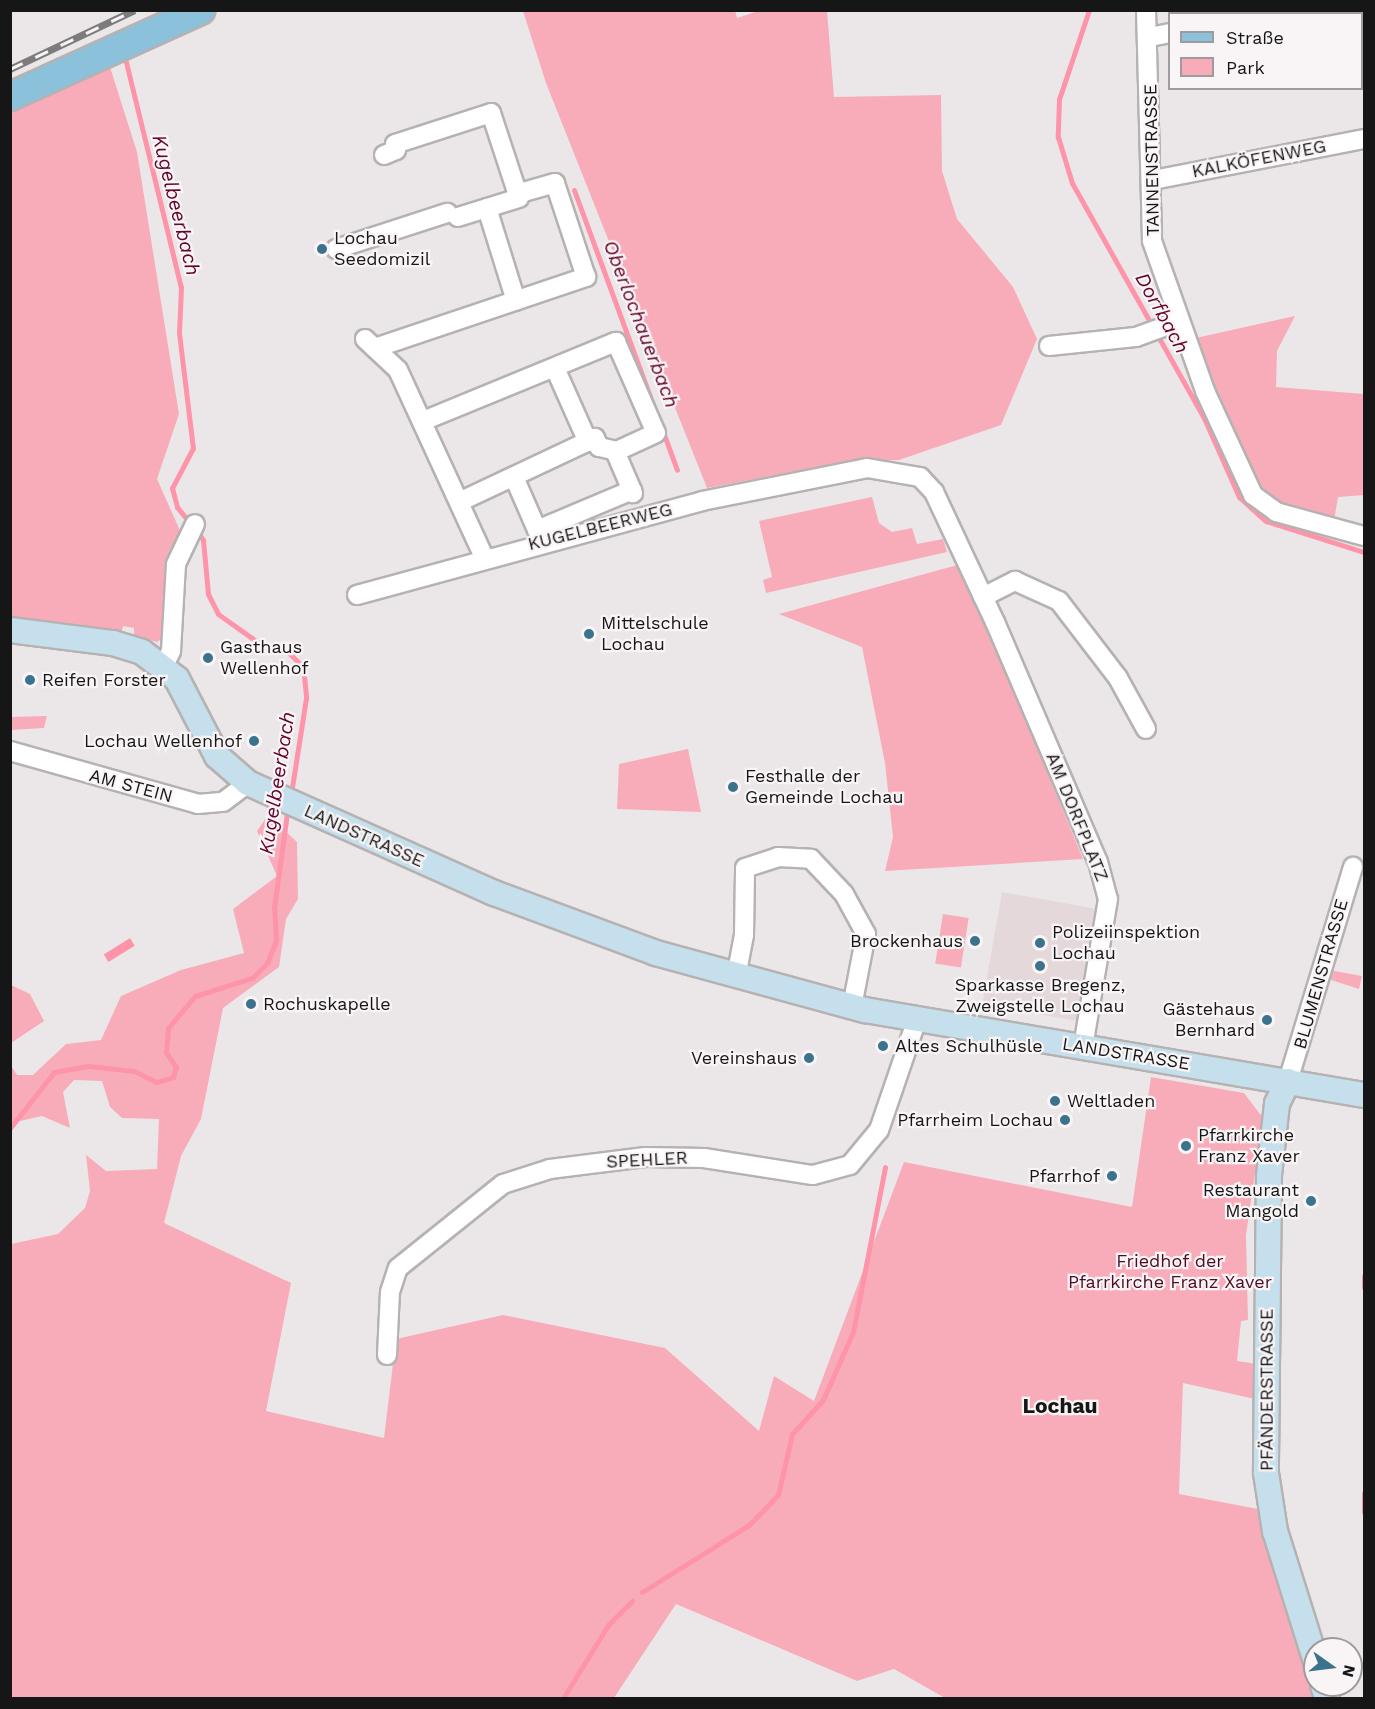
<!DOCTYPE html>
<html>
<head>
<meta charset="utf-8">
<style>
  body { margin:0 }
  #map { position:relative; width:1375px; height:1709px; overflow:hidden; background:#ebe7e8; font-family:"Work Sans",sans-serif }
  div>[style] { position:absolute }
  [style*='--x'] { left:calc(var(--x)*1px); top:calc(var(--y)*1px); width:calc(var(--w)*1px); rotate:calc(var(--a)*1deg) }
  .built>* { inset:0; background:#e5d8da; transform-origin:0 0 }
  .green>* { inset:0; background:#f8acba; transform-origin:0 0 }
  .water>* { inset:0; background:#fe94aa; transform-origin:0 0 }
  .stream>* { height:5px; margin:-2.5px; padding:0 2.5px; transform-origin:2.5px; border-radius:2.5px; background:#fe94aa }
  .roads { filter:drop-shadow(2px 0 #b6b2b2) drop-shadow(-2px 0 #b6b2b2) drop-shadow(0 2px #b6b2b2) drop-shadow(0 -2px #b6b2b2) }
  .street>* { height:18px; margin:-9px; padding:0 9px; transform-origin:9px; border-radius:9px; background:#fff }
  .secondary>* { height:24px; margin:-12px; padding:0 12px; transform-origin:12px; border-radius:12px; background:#c5e0ec }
  .primary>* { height:27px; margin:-13.5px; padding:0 13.5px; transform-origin:13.5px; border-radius:13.5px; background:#8bc1da }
  .rail>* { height:7px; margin-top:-3.5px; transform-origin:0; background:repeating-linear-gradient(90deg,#f9f4f5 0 14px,#7d7b7b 0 28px); box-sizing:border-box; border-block:2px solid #7d7b7b }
  .dots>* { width:16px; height:16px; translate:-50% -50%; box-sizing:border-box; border:3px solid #f9f4f5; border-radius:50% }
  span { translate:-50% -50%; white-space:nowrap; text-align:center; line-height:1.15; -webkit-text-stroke:4.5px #f9f4f5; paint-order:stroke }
  .street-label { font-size:18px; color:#171616 }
  .poi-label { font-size:18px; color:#171616 }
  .left { translate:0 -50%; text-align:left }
  .right { translate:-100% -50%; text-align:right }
  .park-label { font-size:18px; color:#4d0c21 }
  .water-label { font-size:20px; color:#640329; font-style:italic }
  .quarter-label { font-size:21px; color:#171616; font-weight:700 }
  .frame { position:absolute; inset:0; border:12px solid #171616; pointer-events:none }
  .legend { position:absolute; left:1168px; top:12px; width:195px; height:78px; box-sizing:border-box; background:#f9f4f5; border:2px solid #9f9b9c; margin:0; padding:8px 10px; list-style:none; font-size:18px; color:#171616 }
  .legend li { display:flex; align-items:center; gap:12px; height:30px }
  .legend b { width:30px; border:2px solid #9f9b9c }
  .north { position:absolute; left:1303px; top:1637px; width:60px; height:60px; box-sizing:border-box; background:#f9f4f5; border:2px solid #9f9b9c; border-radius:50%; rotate:104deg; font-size:16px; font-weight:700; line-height:24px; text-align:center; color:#171616 }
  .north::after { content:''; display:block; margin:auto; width:21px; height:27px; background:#3b728d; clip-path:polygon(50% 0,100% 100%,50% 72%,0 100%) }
</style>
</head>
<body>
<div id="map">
  <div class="built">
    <div style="left:1002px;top:892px;width:96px;height:114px;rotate:10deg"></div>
  </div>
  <div class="green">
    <div style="clip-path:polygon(735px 10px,737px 18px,758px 11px,827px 11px,834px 97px,941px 95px,942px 171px,957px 219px,1013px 287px,1037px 339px,1001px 425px,899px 460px,849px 461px,707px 488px,546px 83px,523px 11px)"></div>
    <div style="clip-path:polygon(109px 64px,137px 152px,179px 414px,157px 479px,182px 535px,165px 636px,157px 642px,134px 635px,134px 628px,123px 626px,121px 635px,11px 620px,10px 109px)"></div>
    <div style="clip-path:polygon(1295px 316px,1277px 351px,1276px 387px,1364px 394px,1364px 495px,1338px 497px,1334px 521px,1293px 515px,1265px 498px,1242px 457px,1196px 338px)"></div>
    <div style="clip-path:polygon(872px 497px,879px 523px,892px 532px,912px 528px,917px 544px,943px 539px,947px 552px,766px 593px,763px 580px,772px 577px,759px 521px)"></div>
    <div style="clip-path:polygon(961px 564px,1083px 859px,885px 871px,893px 837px,885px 763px,862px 647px,779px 614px)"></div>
    <div style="clip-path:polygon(47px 716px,44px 728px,11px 730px,11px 717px)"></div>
    <div style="clip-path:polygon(688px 749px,701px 812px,617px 809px,619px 764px)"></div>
    <div style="clip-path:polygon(268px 815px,297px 842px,298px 899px,286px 919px,279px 967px,223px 1008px,201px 1119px,181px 1156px,164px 1223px,291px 1283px,266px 1411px,384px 1438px,396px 1339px,503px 1315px,665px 1348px,759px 1431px,774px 1376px,814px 1401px,904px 1162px,1132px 1207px,1151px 1077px,1244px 1093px,1263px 1118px,1246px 1235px,1248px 1320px,1241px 1321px,1237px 1361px,1257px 1364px,1255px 1399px,1183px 1383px,1179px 1494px,1258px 1509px,1313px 1698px,945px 1698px,894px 1669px,857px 1681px,676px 1604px,614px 1698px,11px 1698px,11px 1244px,58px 1234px,85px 1208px,90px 1191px,86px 1155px,106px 1171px,157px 1169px,159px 1119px,122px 1118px,110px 1107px,102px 1081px,74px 1080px,63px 1092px,70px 1128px,42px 1116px,11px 1123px,10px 1064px,17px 1075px,33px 1075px,66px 1044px,101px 1040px,121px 996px,181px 970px,244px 953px,233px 909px,277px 876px,257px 831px)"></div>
    <div style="left:943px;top:914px;width:26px;height:50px;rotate:9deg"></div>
    <div style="clip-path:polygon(1324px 969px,1362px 976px,1359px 989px,1322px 977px)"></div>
    <div style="clip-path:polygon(11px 985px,30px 994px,44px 1021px,11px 1043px)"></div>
  </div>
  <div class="water">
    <div style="left:130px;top:938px;width:9px;height:31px;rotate:58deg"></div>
  </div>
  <div class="stream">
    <div style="--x:1089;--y:10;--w:94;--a:108.6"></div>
    <div style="--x:1059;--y:99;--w:38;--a:92"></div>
    <div style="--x:1058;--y:137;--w:48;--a:73.1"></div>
    <div style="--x:1072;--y:183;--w:267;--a:60.7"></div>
    <div style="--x:1203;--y:416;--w:89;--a:66"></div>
    <div style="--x:1239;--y:497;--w:36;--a:42"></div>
    <div style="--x:1266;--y:521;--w:103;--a:17.6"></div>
    <div style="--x:125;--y:58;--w:236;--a:76.3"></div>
    <div style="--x:181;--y:287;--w:46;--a:92.5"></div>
    <div style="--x:179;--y:333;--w:116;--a:83.1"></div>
    <div style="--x:193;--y:448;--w:45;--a:117.7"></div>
    <div style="--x:172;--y:488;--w:20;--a:75"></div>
    <div style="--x:177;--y:507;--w:22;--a:51"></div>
    <div style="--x:574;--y:190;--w:298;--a:69.8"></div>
    <div style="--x:197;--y:531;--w:11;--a:56"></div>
    <div style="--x:203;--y:540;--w:54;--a:84.7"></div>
    <div style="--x:208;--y:594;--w:22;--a:63"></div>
    <div style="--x:218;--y:614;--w:47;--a:35.4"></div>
    <div style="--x:256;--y:641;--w:34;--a:19"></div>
    <div style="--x:288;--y:652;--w:21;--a:45"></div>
    <div style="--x:303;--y:667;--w:31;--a:84"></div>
    <div style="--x:306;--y:698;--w:97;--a:98.9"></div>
    <div style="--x:10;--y:1128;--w:71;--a:-51.8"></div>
    <div style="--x:54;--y:1072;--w:36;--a:-10"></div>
    <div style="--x:89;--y:1066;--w:45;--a:6.3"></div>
    <div style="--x:134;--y:1071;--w:25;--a:26"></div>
    <div style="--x:157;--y:1082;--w:17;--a:-17"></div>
    <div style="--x:173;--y:1077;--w:10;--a:-73"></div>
    <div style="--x:176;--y:1067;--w:18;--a:-124"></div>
    <div style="--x:166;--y:1052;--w:24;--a:-85"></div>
    <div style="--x:168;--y:1028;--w:42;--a:-49.8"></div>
    <div style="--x:195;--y:996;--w:60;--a:-17.5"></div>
    <div style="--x:252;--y:978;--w:21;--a:-45"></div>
    <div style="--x:267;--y:963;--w:24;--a:-68"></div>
    <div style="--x:276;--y:941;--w:33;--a:-93"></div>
    <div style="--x:274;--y:908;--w:103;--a:-82.2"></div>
    <div style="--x:1364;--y:1276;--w:11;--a:90"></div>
    <div style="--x:1364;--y:1493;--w:19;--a:90"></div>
    <div style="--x:642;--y:1592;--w:126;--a:-32.1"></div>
    <div style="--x:749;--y:1525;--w:42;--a:-46"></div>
    <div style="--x:778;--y:1495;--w:63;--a:-77.1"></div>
    <div style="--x:792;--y:1434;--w:46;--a:-47.6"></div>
    <div style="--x:823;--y:1400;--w:74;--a:-66.2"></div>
    <div style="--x:853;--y:1332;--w:168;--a:-79"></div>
    <div style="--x:563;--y:1698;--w:86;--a:-58.3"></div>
    <div style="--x:608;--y:1625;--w:34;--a:-45"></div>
  </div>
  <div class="roads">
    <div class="street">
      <div style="--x:1146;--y:10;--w:231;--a:88.5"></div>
      <div style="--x:1152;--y:241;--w:159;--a:70.5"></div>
      <div style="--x:1205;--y:391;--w:115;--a:65.2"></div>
      <div style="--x:1253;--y:495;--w:29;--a:36"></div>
      <div style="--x:1276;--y:512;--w:91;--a:15.3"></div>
      <div style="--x:1262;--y:14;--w:15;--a:-16"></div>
      <div style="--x:1150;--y:37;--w:20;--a:-11"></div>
      <div style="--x:384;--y:155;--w:13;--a:-23"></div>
      <div style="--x:396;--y:150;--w:6;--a:-99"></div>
      <div style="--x:395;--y:144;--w:101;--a:-17.9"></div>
      <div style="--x:491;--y:113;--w:89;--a:71.8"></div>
      <div style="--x:519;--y:198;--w:64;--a:162.7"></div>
      <div style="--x:1153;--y:180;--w:215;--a:-11"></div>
      <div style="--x:487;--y:208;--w:97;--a:72.7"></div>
      <div style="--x:336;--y:249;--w:117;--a:-18"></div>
      <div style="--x:365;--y:339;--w:45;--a:43.2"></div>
      <div style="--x:398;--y:370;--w:206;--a:65.3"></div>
      <div style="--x:1049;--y:346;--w:87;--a:-5.9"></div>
      <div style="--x:1136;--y:337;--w:44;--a:-20.1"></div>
      <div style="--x:375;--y:348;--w:223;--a:-18.6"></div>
      <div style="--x:586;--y:277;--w:99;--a:-108.3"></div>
      <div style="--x:555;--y:183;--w:40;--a:164"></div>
      <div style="--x:555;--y:368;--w:81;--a:66"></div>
      <div style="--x:423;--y:421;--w:209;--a:-22.3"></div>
      <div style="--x:616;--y:342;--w:99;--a:66.3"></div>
      <div style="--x:656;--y:433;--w:43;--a:155.2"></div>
      <div style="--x:617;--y:451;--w:18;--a:-167"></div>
      <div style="--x:599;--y:447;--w:10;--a:-114"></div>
      <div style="--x:595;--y:438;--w:150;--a:154.8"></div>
      <div style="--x:615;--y:451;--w:46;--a:66.8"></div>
      <div style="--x:514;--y:477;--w:58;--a:66.5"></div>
      <div style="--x:537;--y:530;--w:103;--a:-22.8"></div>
      <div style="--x:357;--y:595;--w:358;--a:-15.2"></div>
      <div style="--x:702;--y:501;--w:168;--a:-11.3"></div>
      <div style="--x:867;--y:468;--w:54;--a:9.6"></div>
      <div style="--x:920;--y:477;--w:21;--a:47"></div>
      <div style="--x:934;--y:492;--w:144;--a:64.9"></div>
      <div style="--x:995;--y:622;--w:261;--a:66.8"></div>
      <div style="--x:1098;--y:862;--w:38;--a:75"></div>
      <div style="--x:1108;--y:899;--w:150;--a:99.6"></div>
      <div style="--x:983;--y:597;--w:36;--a:-27"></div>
      <div style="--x:1015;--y:581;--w:48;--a:24.4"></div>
      <div style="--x:1059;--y:601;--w:97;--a:52.5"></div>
      <div style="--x:1118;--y:678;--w:58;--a:61.2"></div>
      <div style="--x:164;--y:666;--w:17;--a:-65"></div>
      <div style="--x:171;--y:651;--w:87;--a:-86.7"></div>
      <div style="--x:176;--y:564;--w:44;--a:-64.6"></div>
      <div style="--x:10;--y:751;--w:195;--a:15.7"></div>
      <div style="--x:198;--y:804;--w:25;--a:-5"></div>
      <div style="--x:223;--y:802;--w:31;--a:-37"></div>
      <div style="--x:736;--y:977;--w:43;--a:-79.2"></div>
      <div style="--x:744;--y:935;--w:67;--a:-89.1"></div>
      <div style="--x:745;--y:868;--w:35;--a:-18"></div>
      <div style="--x:778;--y:857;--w:33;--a:3"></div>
      <div style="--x:811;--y:859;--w:48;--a:46.7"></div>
      <div style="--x:844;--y:894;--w:46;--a:61.2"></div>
      <div style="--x:866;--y:934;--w:74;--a:100.9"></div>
      <div style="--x:1288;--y:1081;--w:224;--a:-73.1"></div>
      <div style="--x:387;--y:1355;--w:63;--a:-87.3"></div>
      <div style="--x:390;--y:1292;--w:25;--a:-72"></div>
      <div style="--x:398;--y:1268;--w:134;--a:-38.7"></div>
      <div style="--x:503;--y:1184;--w:49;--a:-17.7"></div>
      <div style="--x:550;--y:1169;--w:96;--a:-7.2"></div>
      <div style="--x:645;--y:1157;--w:59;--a:1"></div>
      <div style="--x:704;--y:1158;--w:110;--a:8.9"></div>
      <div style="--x:813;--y:1175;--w:38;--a:-15"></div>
      <div style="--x:850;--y:1165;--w:45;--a:-50.4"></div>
      <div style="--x:879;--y:1130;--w:117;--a:-71.1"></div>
    </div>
    <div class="secondary">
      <div style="--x:10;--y:630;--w:104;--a:7.2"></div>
      <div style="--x:113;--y:643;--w:30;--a:17"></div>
      <div style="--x:142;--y:652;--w:44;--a:37.6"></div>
      <div style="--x:177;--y:679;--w:87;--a:62.5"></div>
      <div style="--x:217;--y:756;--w:41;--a:41.1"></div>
      <div style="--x:248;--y:783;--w:269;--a:24.1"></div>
      <div style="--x:494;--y:893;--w:173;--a:20.3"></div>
      <div style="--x:656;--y:953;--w:217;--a:15.3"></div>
      <div style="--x:865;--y:1010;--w:506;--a:9.67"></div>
      <div style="--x:1288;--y:1081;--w:25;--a:116"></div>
      <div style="--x:1277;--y:1104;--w:71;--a:96.4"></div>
      <div style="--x:1269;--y:1175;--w:298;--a:90.6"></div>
      <div style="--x:1266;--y:1473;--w:59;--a:81.2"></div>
      <div style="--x:1275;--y:1531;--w:134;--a:72.6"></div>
      <div style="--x:1323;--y:1685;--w:14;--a:73"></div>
    </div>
    <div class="primary">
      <div style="--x:10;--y:96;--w:209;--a:-24.4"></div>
    </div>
  </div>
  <div class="rail">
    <div style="--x:10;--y:69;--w:138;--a:-25.3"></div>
  </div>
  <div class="dots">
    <div style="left:322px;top:249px;background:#3b728d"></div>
    <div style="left:589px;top:634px;background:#3b728d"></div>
    <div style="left:208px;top:658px;background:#3b728d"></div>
    <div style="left:30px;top:680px;background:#3b728d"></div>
    <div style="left:254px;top:741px;background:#3b728d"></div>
    <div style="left:733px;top:787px;background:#3b728d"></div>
    <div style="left:975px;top:941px;background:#3b728d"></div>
    <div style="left:1040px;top:943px;background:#3b728d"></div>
    <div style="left:1040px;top:966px;background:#3b728d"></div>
    <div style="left:251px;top:1004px;background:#3b728d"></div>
    <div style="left:1267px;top:1020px;background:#3b728d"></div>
    <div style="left:883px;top:1046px;background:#3b728d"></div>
    <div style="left:809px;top:1058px;background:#3b728d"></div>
    <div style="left:1055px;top:1101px;background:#3b728d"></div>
    <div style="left:1065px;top:1120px;background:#3b728d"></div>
    <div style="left:1186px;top:1146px;background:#3b728d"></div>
    <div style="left:1112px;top:1176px;background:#3b728d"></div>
    <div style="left:1311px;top:1201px;background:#3b728d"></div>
  </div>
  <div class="street-label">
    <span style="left:1259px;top:159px;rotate:-11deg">KALKÖFENWEG</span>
    <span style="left:1152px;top:160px;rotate:-91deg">TANNENSTRASSE</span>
    <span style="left:600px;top:527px;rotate:-14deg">KUGELBEERWEG</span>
    <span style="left:131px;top:786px;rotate:15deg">AM STEIN</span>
    <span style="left:1077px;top:817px;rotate:68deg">AM DORFPLATZ</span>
    <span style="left:364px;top:836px;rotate:24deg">LANDSTRASSE</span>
    <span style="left:1321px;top:974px;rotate:-74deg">BLUMENSTRASSE</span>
    <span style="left:1126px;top:1054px;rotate:9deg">LANDSTRASSE</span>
    <span style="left:647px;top:1160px;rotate:-3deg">SPEHLER</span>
    <span style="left:1267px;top:1390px;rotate:-90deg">PFÄNDERSTRASSE</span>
  </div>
  <div class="poi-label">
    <span class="left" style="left:334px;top:249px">Lochau<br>Seedomizil</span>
    <span class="left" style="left:601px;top:634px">Mittelschule<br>Lochau</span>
    <span class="left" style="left:220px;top:658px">Gasthaus<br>Wellenhof</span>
    <span class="left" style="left:42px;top:680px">Reifen Forster</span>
    <span class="right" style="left:242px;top:741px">Lochau Wellenhof</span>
    <span class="left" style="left:745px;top:787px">Festhalle der<br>Gemeinde Lochau</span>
    <span class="left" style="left:1052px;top:943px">Polizeiinspektion<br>Lochau</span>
    <span class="right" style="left:963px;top:941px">Brockenhaus</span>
    <span style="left:1040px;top:996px">Sparkasse Bregenz,<br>Zweigstelle Lochau</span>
    <span class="left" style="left:263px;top:1004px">Rochuskapelle</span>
    <span class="right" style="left:1255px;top:1020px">Gästehaus<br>Bernhard</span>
    <span class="left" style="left:895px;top:1046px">Altes Schulhüsle</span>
    <span class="right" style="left:797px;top:1058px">Vereinshaus</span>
    <span class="left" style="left:1067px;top:1101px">Weltladen</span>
    <span class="right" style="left:1053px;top:1120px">Pfarrheim Lochau</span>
    <span class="left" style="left:1198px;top:1146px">Pfarrkirche<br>Franz Xaver</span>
    <span class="right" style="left:1100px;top:1176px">Pfarrhof</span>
    <span class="right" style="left:1299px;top:1201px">Restaurant<br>Mangold</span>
  </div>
  <div class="park-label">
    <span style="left:1170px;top:1272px">Friedhof der<br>Pfarrkirche Franz Xaver</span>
  </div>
  <div class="water-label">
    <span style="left:176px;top:205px;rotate:76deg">Kugelbeerbach</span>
    <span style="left:1162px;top:313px;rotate:61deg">Dorfbach</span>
    <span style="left:641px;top:324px;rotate:69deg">Oberlochauerbach</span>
    <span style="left:277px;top:783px;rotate:-81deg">Kugelbeerbach</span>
  </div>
  <div class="quarter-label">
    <span style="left:1060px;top:1406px">Lochau</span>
  </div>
  <div class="frame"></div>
  <ul class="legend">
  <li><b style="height:8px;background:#8bc1da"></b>Straße</li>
  <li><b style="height:16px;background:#f8acba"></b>Park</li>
  </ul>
  <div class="north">N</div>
</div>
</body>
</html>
